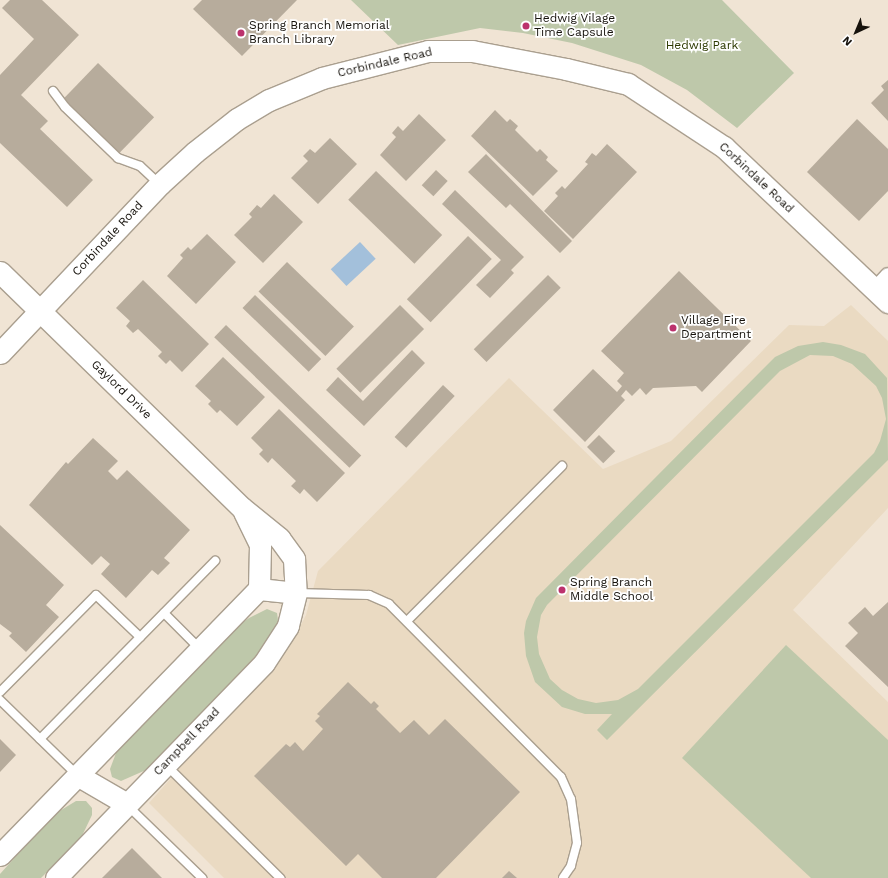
<!DOCTYPE html>
<html>
<head>
<meta charset="utf-8">
<style>
  body { margin:0 }
  #map { position:relative; width:888px; height:878px; overflow:hidden; background:#f0e4d4; font-family:"Work Sans",sans-serif }
  div>[style] { position:absolute }
  [style*='--x'] { left:calc(var(--x)*1px); top:calc(var(--y)*1px); width:calc(var(--w)*1px); rotate:calc(var(--a)*1deg) }
  .built>* { inset:0; background:#eadac2 }
  .green>* { inset:0; background:#bec8aa }
  .water>* { inset:0; background:#a3c0db; transform-origin:0 0 }
  .building>* { inset:0; background:#b7ac9c; transform-origin:0 0 }
  .roads { filter:drop-shadow(1px 0 #aa9f8f) drop-shadow(-1px 0 #aa9f8f) drop-shadow(0 1px #aa9f8f) drop-shadow(0 -1px #aa9f8f) }
  .service>* { height:8px; margin:-4px; padding:0 4px; transform-origin:4px; border-radius:4px; background:#fff }
  .minor>* { height:17px; margin:-8.5px; padding:0 8.5px; transform-origin:8.5px; border-radius:8.5px; background:#fff }
  .tertiary>* { height:21px; margin:-10.5px; padding:0 10.5px; transform-origin:10.5px; border-radius:10.5px; background:#fff }
  .dots>* { width:11px; height:11px; translate:-50% -50%; box-sizing:border-box; border:2px solid #fff; border-radius:50% }
  span { translate:-50% -50%; white-space:nowrap; text-align:center; line-height:1.15; -webkit-text-stroke:3.5px #fff; paint-order:stroke }
  .poi-label { font-size:12px; color:#16120c }
  .left { translate:0 -50%; text-align:left }
  .park-label { font-size:12px; color:#2c3900 }
  .street-label { font-size:12px; color:#16120c }
  .north { position:absolute; left:836px; top:12px; width:40px; height:40px; -webkit-text-stroke:3px #fff; paint-order:stroke; rotate:224deg; font-size:11px; font-weight:700; line-height:16px; text-align:center; color:#16120c }
  .north::after { content:''; display:block; margin:auto; width:14px; height:18px; background:#16120c; clip-path:polygon(50% 0,100% 100%,50% 72%,0 100%) }
</style>
</head>
<body>
<div id="map">
  <div class="built">
    <div style="clip-path:polygon(851px 305px,888px 341px,888px 508px,793px 610px,888px 702px,888px 878px,224px 878px,149px 803px,293px 640px,306px 615px,318px 571px,509px 378px,603px 469px,671px 441px,789px 325px,824px 326px)"></div>
  </div>
  <div class="green">
    <div style="clip-path:polygon(351px 0,722px 0,794px 73px,737px 128px,687px 90px,641px 65px,572px 43px,523px 33px,480px 28px,398px 45px)"></div>
    <div style="clip-path:polygon(evenodd,823px 342px,841px 345px,865px 354px,887px 378px,888px 460px,607px 740px,597px 730px,612px 714px,585px 714px,562px 707px,535px 682px,526px 656px,524px 633px,526px 621px,536px 598px,775px 357px,798px 346px,823px 342px,810px 355px,833px 356px,852px 364px,876px 386px,882px 398px,886px 419px,880px 441px,874px 453px,638px 689px,618px 700px,596px 703px,578px 699px,562px 690px,550px 679px,539px 654px,537px 637px,541px 615px,547px 605px,780px 371px,810px 355px)"></div>
    <div style="clip-path:polygon(267px 609px,277px 613px,278px 620px,273px 637px,255px 663px,146px 770px,121px 781px,112px 777px,110px 769px,119px 745px,225px 635px,249px 618px)"></div>
    <div style="clip-path:polygon(786px 645px,888px 740px,888px 878px,811px 878px,682px 758px)"></div>
    <div style="clip-path:polygon(76px 801px,86px 801px,92px 808px,92px 815px,81px 838px,41px 878px,0 878px,0 874px,53px 815px)"></div>
  </div>
  <div class="water">
    <div style="left:360px;top:242px;width:23px;height:40px;rotate:47deg"></div>
  </div>
  <div class="building">
    <div style="clip-path:polygon(10px 0,42px 0,79px 35px,21px 95px,48px 121px,40px 129px,93px 180px,67px 207px,0 143px,0 75px,34px 39px,2px 8px)"></div>
    <div style="clip-path:polygon(202px 0,297px 0,242px 56px,193px 9px)"></div>
    <div style="left:98px;top:63px;width:78px;height:51px;rotate:44deg"></div>
    <div style="clip-path:polygon(888px 80px,888px 121px,871px 103px,884px 90px,881px 86px)"></div>
    <div style="clip-path:polygon(495px 110px,507px 122px,510px 119px,518px 126px,515px 130px,537px 152px,540px 149px,548px 157px,546px 160px,558px 171px,533px 196px,471px 136px)"></div>
    <div style="clip-path:polygon(419px 114px,446px 140px,406px 181px,380px 155px,396px 137px,392px 133px,398px 126px,403px 131px)"></div>
    <div style="clip-path:polygon(857px 119px,888px 149px,888px 191px,859px 221px,807px 172px)"></div>
    <div style="clip-path:polygon(330px 138px,357px 164px,318px 204px,291px 178px,308px 161px,303px 156px,310px 149px,315px 153px)"></div>
    <div style="clip-path:polygon(607px 144px,637px 172px,573px 239px,544px 211px,558px 196px,555px 193px,562px 186px,565px 189px,588px 164px,585px 162px,592px 153px,596px 156px)"></div>
    <div style="clip-path:polygon(486px 154px,572px 241px,560px 253px,510px 204px,506px 208px,468px 172px)"></div>
    <div style="left:436px;top:170px;width:16px;height:21px;rotate:43deg"></div>
    <div style="left:376px;top:171px;width:92px;height:40px;rotate:44deg"></div>
    <div style="clip-path:polygon(455px 190px,524px 257px,511px 270px,514px 273px,490px 298px,476px 285px,501px 260px,442px 204px)"></div>
    <div style="clip-path:polygon(274px 194px,303px 222px,263px 263px,234px 235px,252px 217px,249px 214px,257px 205px,261px 208px)"></div>
    <div style="clip-path:polygon(207px 234px,236px 262px,196px 304px,167px 276px,183px 258px,180px 255px,188px 247px,191px 250px)"></div>
    <div style="left:468px;top:236px;width:33px;height:88px;rotate:44deg"></div>
    <div style="left:287px;top:262px;width:93px;height:41px;rotate:44deg"></div>
    <div style="clip-path:polygon(679px 271px,751px 341px,702px 392px,696px 386px,653px 388px,646px 395px,640px 388px,632px 396px,626px 390px,621px 396px,625px 400px,585px 442px,553px 410px,593px 369px,617px 392px,622px 386px,617px 381px,624px 373px,601px 351px)"></div>
    <div style="left:548px;top:275px;width:18px;height:105px;rotate:45deg"></div>
    <div style="clip-path:polygon(143px 280px,209px 344px,182px 372px,170px 360px,166px 364px,158px 356px,162px 352px,138px 329px,133px 333px,126px 326px,130px 321px,116px 308px)"></div>
    <div style="left:255px;top:295px;width:92px;height:18px;rotate:44deg"></div>
    <div style="left:400px;top:305px;width:34px;height:90px;rotate:45deg"></div>
    <div style="left:226px;top:325px;width:188px;height:17px;rotate:44deg"></div>
    <div style="clip-path:polygon(412px 350px,425px 363px,364px 426px,326px 390px,338px 377px,363px 401px)"></div>
    <div style="clip-path:polygon(223px 357px,265px 397px,237px 426px,220px 410px,217px 413px,208px 404px,211px 401px,195px 386px)"></div>
    <div style="left:443px;top:385px;width:16px;height:71px;rotate:43deg"></div>
    <div style="clip-path:polygon(279px 409px,345px 473px,317px 502px,304px 489px,300px 494px,291px 486px,296px 481px,272px 458px,268px 463px,259px 454px,263px 450px,251px 438px)"></div>
    <div style="left:599px;top:435px;width:23px;height:17px;rotate:45deg"></div>
    <div style="clip-path:polygon(93px 438px,118px 461px,108px 471px,117px 480px,127px 470px,190px 530px,164px 558px,170px 563px,158px 575px,152px 570px,126px 598px,101px 574px,110px 564px,101px 556px,92px 565px,29px 505px,66px 462px,68px 464px)"></div>
    <div style="clip-path:polygon(0 525px,64px 585px,46px 605px,59px 617px,26px 652px,9px 636px,12px 633px,0 624px)"></div>
    <div style="clip-path:polygon(888px 602px,888px 687px,845px 646px,858px 633px,848px 623px,865px 607px,873px 616px)"></div>
    <div style="clip-path:polygon(348px 682px,371px 704px,374px 701px,379px 706px,376px 709px,400px 733px,414px 720px,429px 735px,445px 719px,520px 792px,436px 878px,382px 878px,358px 854px,346px 866px,254px 776px,286px 744px,290px 747px,295px 742px,303px 751px,323px 729px,315px 721px,320px 716px,317px 714px)"></div>
    <div style="clip-path:polygon(0 739px,16px 755px,0 772px)"></div>
    <div style="clip-path:polygon(132px 848px,162px 878px,102px 878px)"></div>
    <div style="clip-path:polygon(509px 871px,517px 878px,502px 878px)"></div>
  </div>
  <div class="roads">
    <div class="service">
      <div style="--x:53;--y:91;--w:20;--a:53"></div>
      <div style="--x:65;--y:107;--w:74;--a:43.9"></div>
      <div style="--x:118;--y:158;--w:23;--a:20"></div>
      <div style="--x:140;--y:166;--w:26;--a:43"></div>
      <div style="--x:297;--y:593;--w:72;--a:1.6"></div>
      <div style="--x:369;--y:595;--w:22;--a:24"></div>
      <div style="--x:389;--y:604;--w:244;--a:45.2"></div>
      <div style="--x:561;--y:777;--w:24;--a:66"></div>
      <div style="--x:571;--y:799;--w:44;--a:82.2"></div>
      <div style="--x:577;--y:843;--w:24;--a:105"></div>
      <div style="--x:571;--y:866;--w:14;--a:124"></div>
      <div style="--x:164;--y:613;--w:51;--a:45"></div>
      <div style="--x:408;--y:620;--w:218;--a:-45"></div>
      <div style="--x:0;--y:692;--w:136;--a:-45.3"></div>
      <div style="--x:96;--y:595;--w:61;--a:43.7"></div>
      <div style="--x:0;--y:700;--w:107;--a:44.2"></div>
      <div style="--x:40;--y:739;--w:250;--a:-45.5"></div>
      <div style="--x:166;--y:765;--w:161;--a:44.7"></div>
      <div style="--x:127;--y:805;--w:105;--a:44.2"></div>
    </div>
    <div class="minor">
      <div style="--x:875;--y:290;--w:19;--a:-47"></div>
    </div>
    <div class="tertiary">
      <div style="--x:0;--y:272;--w:338;--a:44.3"></div>
      <div style="--x:242;--y:508;--w:48;--a:39"></div>
      <div style="--x:279;--y:538;--w:26;--a:54"></div>
      <div style="--x:294;--y:559;--w:34;--a:87"></div>
      <div style="--x:296;--y:593;--w:34;--a:104"></div>
      <div style="--x:288;--y:626;--w:44;--a:123"></div>
      <div style="--x:264;--y:663;--w:299;--a:134.1"></div>
      <div style="--x:0;--y:353;--w:233;--a:-46.6"></div>
      <div style="--x:160;--y:184;--w:47;--a:-42.4"></div>
      <div style="--x:195;--y:152;--w:53;--a:-38.2"></div>
      <div style="--x:237;--y:119;--w:37;--a:-31"></div>
      <div style="--x:269;--y:100;--w:57;--a:-22.5"></div>
      <div style="--x:322;--y:78;--w:109;--a:-14.3"></div>
      <div style="--x:428;--y:51;--w:44;--a:0"></div>
      <div style="--x:472;--y:51;--w:96;--a:10.8"></div>
      <div style="--x:566;--y:69;--w:64;--a:13.6"></div>
      <div style="--x:628;--y:84;--w:115;--a:33.3"></div>
      <div style="--x:724;--y:147;--w:226;--a:43.4"></div>
      <div style="--x:244;--y:512;--w:37;--a:64"></div>
      <div style="--x:260;--y:545;--w:44;--a:91.3"></div>
      <div style="--x:259;--y:589;--w:37;--a:6"></div>
      <div style="--x:77;--y:775;--w:58;--a:30.1"></div>
      <div style="--x:0;--y:855;--w:371;--a:-45.8"></div>
    </div>
  </div>
  <div class="dots">
    <div style="left:526px;top:26px;background:#bc326d"></div>
    <div style="left:241px;top:33px;background:#bc326d"></div>
    <div style="left:673px;top:328px;background:#bc326d"></div>
    <div style="left:562px;top:590px;background:#bc326d"></div>
  </div>
  <div class="poi-label">
    <span class="left" style="left:534px;top:26px">Hedwig Vilage<br>Time Capsule</span>
    <span class="left" style="left:249px;top:33px">Spring Branch Memorial<br>Branch Library</span>
    <span class="left" style="left:681px;top:328px">Village Fire<br>Department</span>
    <span class="left" style="left:570px;top:590px">Spring Branch<br>Middle School</span>
  </div>
  <div class="park-label">
    <span style="left:702px;top:46px">Hedwig Park</span>
  </div>
  <div class="street-label">
    <span style="left:385px;top:63px;rotate:-13deg">Corbindale Road</span>
    <span style="left:756px;top:178px;rotate:43deg">Corbindale Road</span>
    <span style="left:108px;top:239px;rotate:-47deg">Corbindale Road</span>
    <span style="left:121px;top:390px;rotate:44deg">Gaylord Drive</span>
    <span style="left:187px;top:742px;rotate:-46deg">Campbell Road</span>
  </div>
  <div class="north">N</div>
</div>
</body>
</html>
